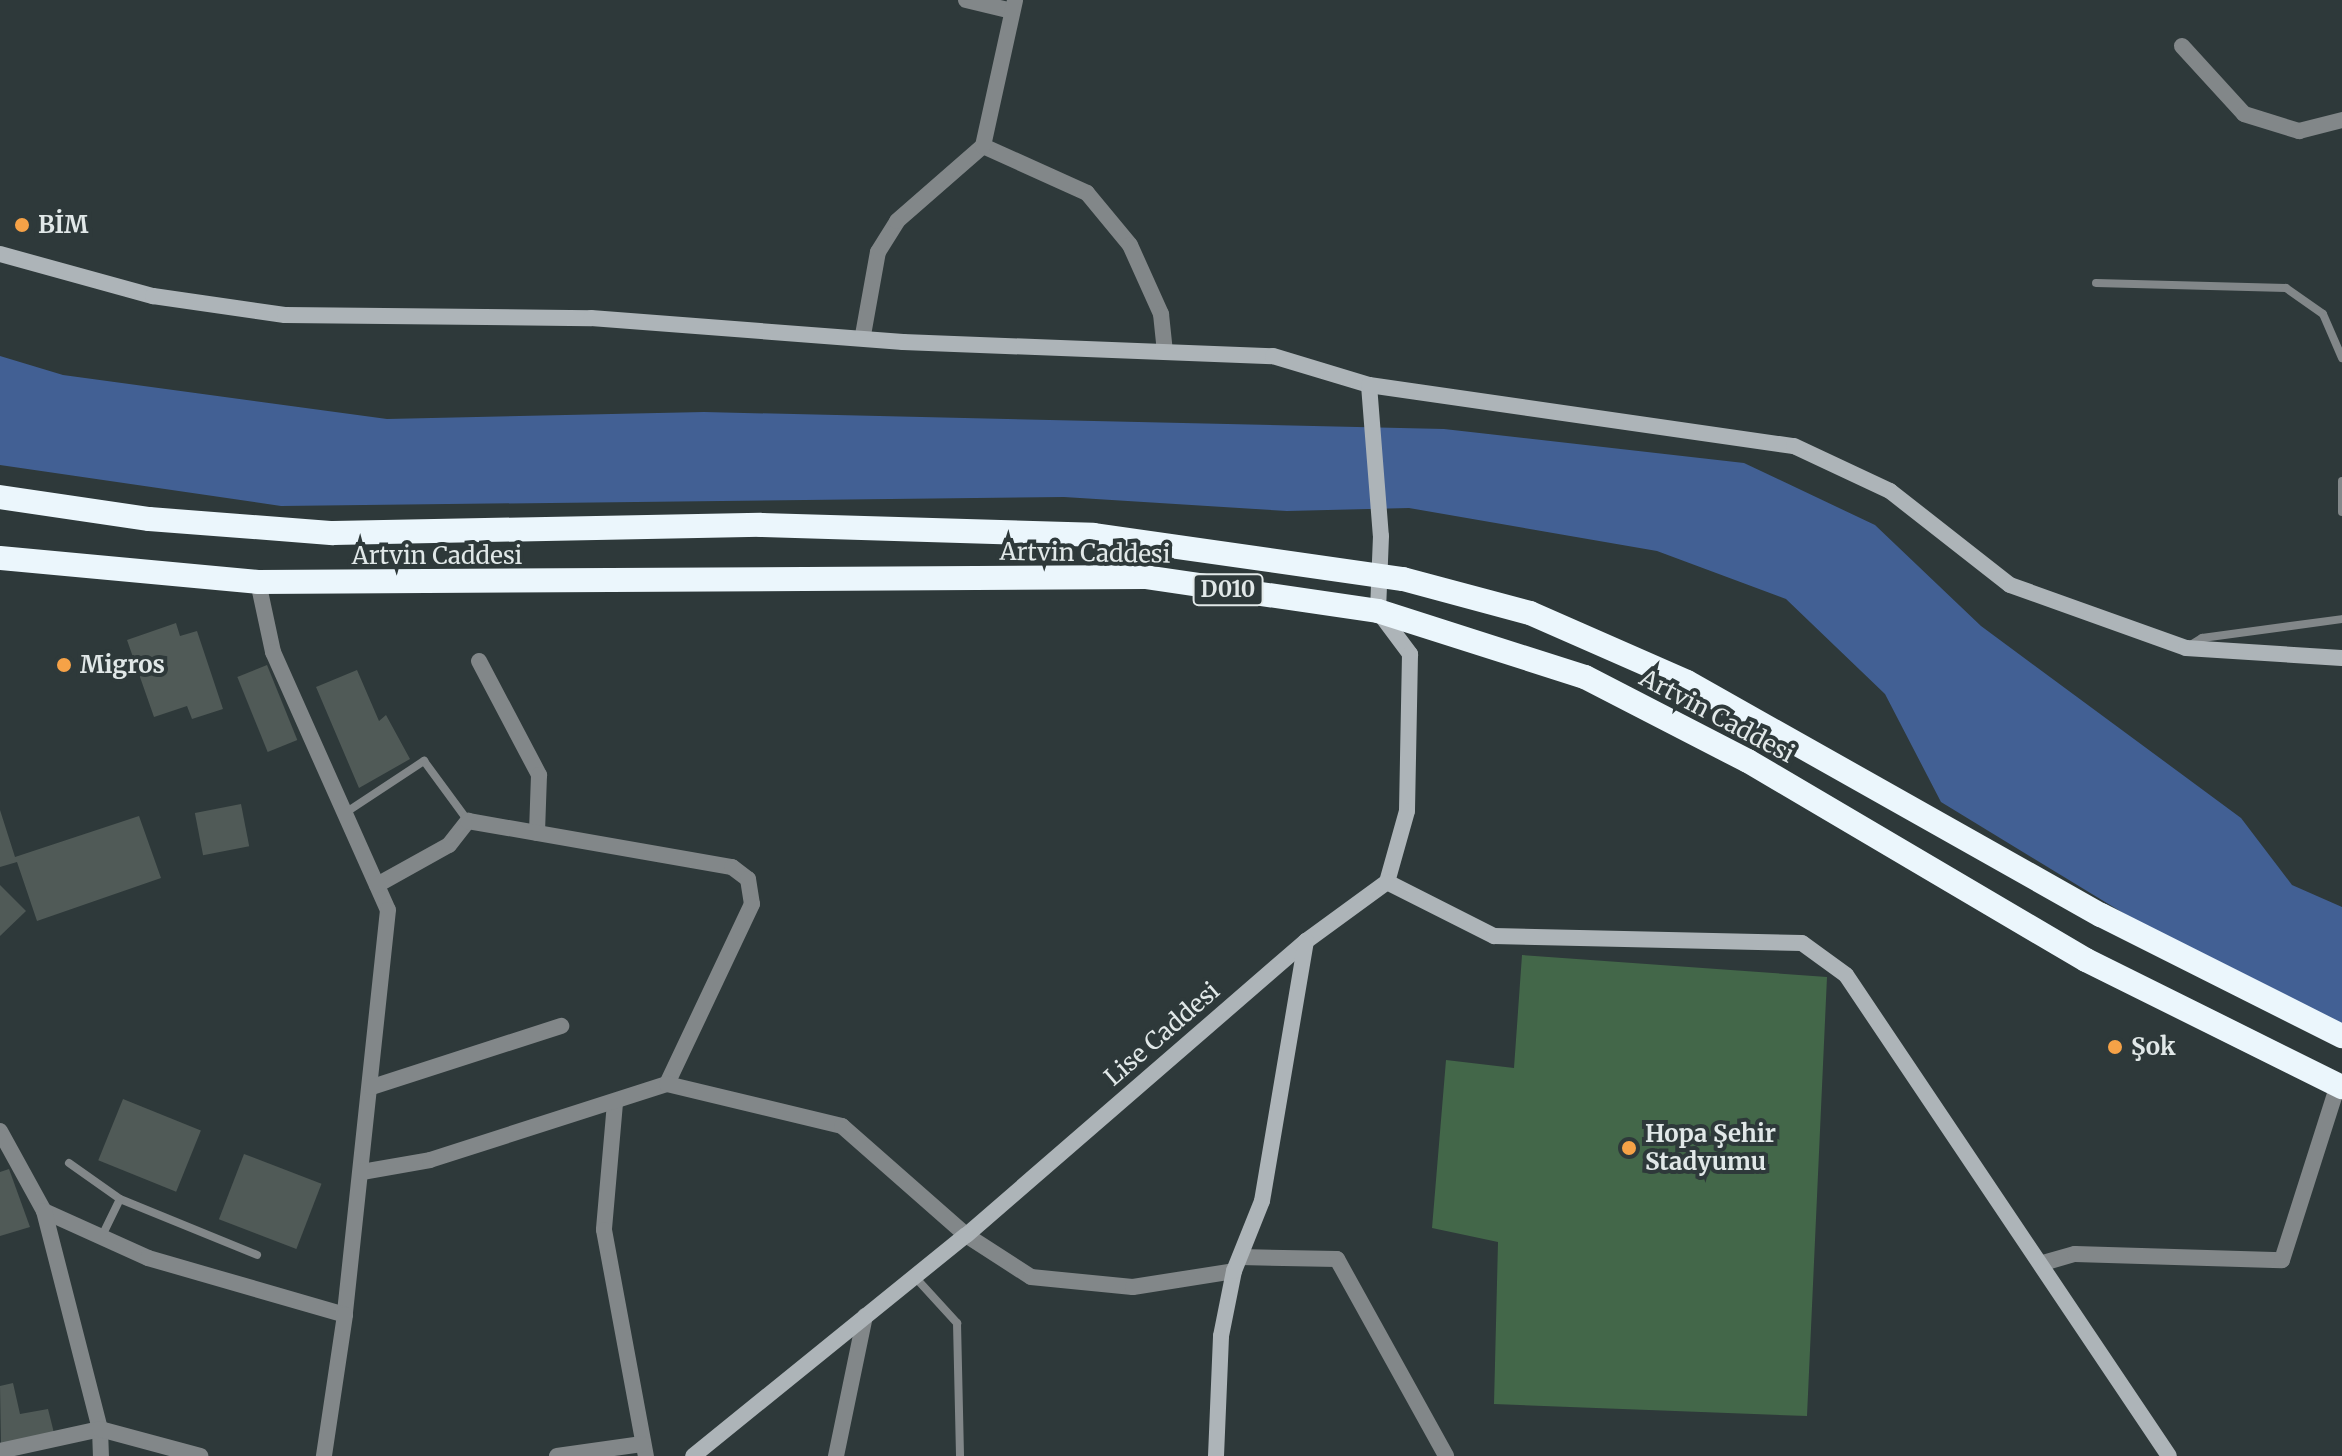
<!DOCTYPE html>
<html>
<head>
<meta charset="utf-8">
<style>
  body { margin:0 }
  #map { position:relative; width:2342px; height:1456px; overflow:hidden; background:#2e393a; font-family:Merriweather,serif }
  div>[style] { position:absolute }
  [style*='--x'] { left:calc(var(--x)*1px); top:calc(var(--y)*1px); width:calc(var(--w)*1px); rotate:calc(var(--a)*1deg) }
  .green>* { inset:0; background:#436749 }
  .water>* { inset:0; background:#426094 }
  .building>* { inset:0; background:#505a57; transform-origin:0 0 }
  .lane>* { height:8px; margin:-4px; padding:0 4px; transform-origin:4px; border-radius:4px; background:#828789 }
  .street>* { height:16px; margin:-8px; padding:0 8px; transform-origin:8px; border-radius:8px; background:#828789 }
  .secondary>* { height:16px; margin:-8px; padding:0 8px; transform-origin:8px; border-radius:8px; background:#adb4b8 }
  .highway>* { height:24px; margin:-12px; padding:0 12px; transform-origin:12px; border-radius:12px; background:#ebf6fc }
  .dots>* { width:22px; height:22px; translate:-50% -50%; box-sizing:border-box; border:4px solid #2e393a; border-radius:50% }
  span { translate:-50% -50%; white-space:nowrap; text-align:center; line-height:1.15; -webkit-text-stroke:8px #2e393a; paint-order:stroke }
  .shield-label span { padding:2px 6px; background:#2e393a; border:2px solid; border-radius:6px; -webkit-text-stroke-width:0 }
  .shield-label { font-size:22px; color:#e1e8e8; font-weight:700 }
  .poi-label { font-size:24px; color:#e1e8e8; font-weight:700 }
  .left { translate:0 -50%; text-align:left }
  .street-label { font-size:24px; color:#e1e8e8 }
</style>
</head>
<body>
<div id="map">
  <div class="green">
    <div style="clip-path:polygon(1522px 955px,1827px 977px,1807px 1416px,1494px 1404px,1498px 1242px,1432px 1228px,1446px 1060px,1514px 1068px)"></div>
  </div>
  <div class="water">
    <div style="clip-path:polygon(0 356px,63px 375px,387px 419px,704px 412px,1444px 429px,1744px 463px,1875px 525px,1981px 626px,2241px 818px,2292px 885px,2342px 907px,2342px 1030px,2161px 936px,1941px 802px,1885px 694px,1786px 599px,1657px 551px,1409px 508px,1287px 511px,1064px 497px,281px 506px,0 465px)"></div>
  </div>
  <div class="building">
    <div style="clip-path:polygon(176px 623px,180px 636px,197px 631px,223px 709px,192px 719px,187px 706px,154px 717px,127px 640px)"></div>
    <div style="left:267px;top:665px;width:81px;height:32px;rotate:68deg"></div>
    <div style="clip-path:polygon(357px 670px,379px 721px,386px 715px,410px 759px,359px 788px,316px 687px)"></div>
    <div style="left:241px;top:804px;width:43px;height:47px;rotate:79deg"></div>
    <div style="clip-path:polygon(0 810px,15px 857px,139px 816px,161px 878px,37px 921px,17px 862px,0 867px)"></div>
    <div style="clip-path:polygon(0 885px,26px 911px,0 936px)"></div>
    <div style="left:123px;top:1099px;width:84px;height:66px;rotate:22deg"></div>
    <div style="left:244px;top:1154px;width:83px;height:70px;rotate:21deg"></div>
    <div style="clip-path:polygon(9px 1169px,30px 1227px,0 1236px,0 1172px)"></div>
    <div style="clip-path:polygon(13px 1383px,20px 1414px,48px 1409px,55px 1437px,1px 1444px,0 1386px)"></div>
  </div>
  <div class="lane">
    <div style="--x:2096;--y:283;--w:190;--a:1.5"></div>
    <div style="--x:2286;--y:288;--w:45;--a:35.1"></div>
    <div style="--x:2323;--y:314;--w:48;--a:66.6"></div>
    <div style="--x:2342;--y:481;--w:31;--a:90"></div>
    <div style="--x:2186;--y:648;--w:19;--a:-32"></div>
    <div style="--x:2202;--y:638;--w:141;--a:-7.7"></div>
    <div style="--x:345;--y:813;--w:95;--a:-33.4"></div>
    <div style="--x:424;--y:761;--w:74;--a:53.7"></div>
    <div style="--x:69;--y:1163;--w:62;--a:35.2"></div>
    <div style="--x:120;--y:1199;--w:148;--a:22.2"></div>
    <div style="--x:101;--y:1238;--w:43;--a:-64"></div>
    <div style="--x:914;--y:1276;--w:64;--a:47.5"></div>
    <div style="--x:957;--y:1323;--w:133;--a:88.7"></div>
  </div>
  <div class="street">
    <div style="--x:966;--y:0;--w:47;--a:13.4"></div>
    <div style="--x:2182;--y:46;--w:92;--a:47.6"></div>
    <div style="--x:2244;--y:114;--w:58;--a:17.2"></div>
    <div style="--x:2299;--y:131;--w:44;--a:-14.3"></div>
    <div style="--x:983;--y:146;--w:114;--a:24.3"></div>
    <div style="--x:1087;--y:193;--w:67;--a:50.4"></div>
    <div style="--x:1130;--y:245;--w:76;--a:65.8"></div>
    <div style="--x:1161;--y:314;--w:38;--a:84"></div>
    <div style="--x:863;--y:335;--w:84;--a:-79.8"></div>
    <div style="--x:878;--y:252;--w:36;--a:-58"></div>
    <div style="--x:897;--y:221;--w:114;--a:-41.1"></div>
    <div style="--x:983;--y:146;--w:149;--a:-77.6"></div>
    <div style="--x:258;--y:582;--w:72;--a:77.9"></div>
    <div style="--x:273;--y:652;--w:282;--a:66"></div>
    <div style="--x:388;--y:910;--w:407;--a:96.1"></div>
    <div style="--x:479;--y:661;--w:129;--a:62.2"></div>
    <div style="--x:539;--y:775;--w:58;--a:92"></div>
    <div style="--x:377;--y:885;--w:82;--a:-29.1"></div>
    <div style="--x:449;--y:845;--w:31;--a:-52"></div>
    <div style="--x:468;--y:821;--w:268;--a:9.9"></div>
    <div style="--x:732;--y:867;--w:20;--a:37"></div>
    <div style="--x:748;--y:879;--w:25;--a:81"></div>
    <div style="--x:752;--y:904;--w:199;--a:115.3"></div>
    <div style="--x:372;--y:1087;--w:199;--a:-17.9"></div>
    <div style="--x:615;--y:1103;--w:127;--a:95"></div>
    <div style="--x:604;--y:1230;--w:230;--a:79.5"></div>
    <div style="--x:0;--y:1131;--w:91;--a:61.2"></div>
    <div style="--x:44;--y:1211;--w:114;--a:24.3"></div>
    <div style="--x:148;--y:1258;--w:205;--a:16.1"></div>
    <div style="--x:345;--y:1315;--w:143;--a:98.5"></div>
    <div style="--x:362;--y:1172;--w:69;--a:-10"></div>
    <div style="--x:430;--y:1160;--w:249;--a:-17.8"></div>
    <div style="--x:667;--y:1084;--w:180;--a:13.5"></div>
    <div style="--x:842;--y:1126;--w:165;--a:41.3"></div>
    <div style="--x:966;--y:1235;--w:77;--a:32.9"></div>
    <div style="--x:1031;--y:1277;--w:102;--a:5.6"></div>
    <div style="--x:1133;--y:1287;--w:102;--a:-9"></div>
    <div style="--x:44;--y:1211;--w:225;--a:75.6"></div>
    <div style="--x:100;--y:1429;--w:27;--a:88"></div>
    <div style="--x:1240;--y:1257;--w:97;--a:1.2"></div>
    <div style="--x:1337;--y:1259;--w:225;--a:61"></div>
    <div style="--x:2043;--y:1263;--w:33;--a:-16"></div>
    <div style="--x:2075;--y:1254;--w:207;--a:1.7"></div>
    <div style="--x:2282;--y:1260;--w:184;--a:-72.3"></div>
    <div style="--x:0;--y:1451;--w:102;--a:-12.4"></div>
    <div style="--x:100;--y:1429;--w:104;--a:15.1"></div>
    <div style="--x:557;--y:1456;--w:86;--a:-8"></div>
    <div style="--x:836;--y:1456;--w:143;--a:-78.3"></div>
  </div>
  <div class="secondary">
    <div style="--x:0;--y:254;--w:159;--a:15.4"></div>
    <div style="--x:153;--y:296;--w:133;--a:8.2"></div>
    <div style="--x:285;--y:315;--w:306;--a:0.6"></div>
    <div style="--x:591;--y:318;--w:313;--a:4.4"></div>
    <div style="--x:903;--y:342;--w:370;--a:2.2"></div>
    <div style="--x:1273;--y:356;--w:100;--a:16.8"></div>
    <div style="--x:1369;--y:385;--w:151;--a:85.5"></div>
    <div style="--x:1381;--y:536;--w:75;--a:92.3"></div>
    <div style="--x:1378;--y:611;--w:54;--a:53.3"></div>
    <div style="--x:1410;--y:654;--w:157;--a:91.1"></div>
    <div style="--x:1407;--y:811;--w:74;--a:105.7"></div>
    <div style="--x:1387;--y:882;--w:100;--a:143.9"></div>
    <div style="--x:1306;--y:941;--w:449;--a:139.1"></div>
    <div style="--x:966;--y:1235;--w:351;--a:141"></div>
    <div style="--x:1369;--y:385;--w:429;--a:8.2"></div>
    <div style="--x:1794;--y:446;--w:106;--a:25.1"></div>
    <div style="--x:1890;--y:491;--w:152;--a:38.1"></div>
    <div style="--x:2010;--y:585;--w:187;--a:19.7"></div>
    <div style="--x:2186;--y:648;--w:156;--a:3.7"></div>
    <div style="--x:1387;--y:882;--w:120;--a:26.8"></div>
    <div style="--x:1494;--y:936;--w:308;--a:1.3"></div>
    <div style="--x:1802;--y:943;--w:54;--a:36"></div>
    <div style="--x:1846;--y:975;--w:579;--a:56.12"></div>
    <div style="--x:1216;--y:1456;--w:120;--a:-87.6"></div>
    <div style="--x:1221;--y:1336;--w:66;--a:-78.7"></div>
    <div style="--x:1234;--y:1271;--w:75;--a:-68.2"></div>
    <div style="--x:1262;--y:1201;--w:264;--a:-80.4"></div>
  </div>
  <div class="highway">
    <div style="--x:0;--y:497;--w:151;--a:8.4"></div>
    <div style="--x:149;--y:519;--w:185;--a:4.4"></div>
    <div style="--x:333;--y:533;--w:428;--a:-1.1"></div>
    <div style="--x:761;--y:525;--w:332;--a:1.7"></div>
    <div style="--x:1093;--y:535;--w:313;--a:8.1"></div>
    <div style="--x:1403;--y:579;--w:131;--a:15"></div>
    <div style="--x:1530;--y:613;--w:171;--a:23.7"></div>
    <div style="--x:1687;--y:682;--w:475;--a:29.4"></div>
    <div style="--x:2101;--y:915;--w:270;--a:26.7"></div>
    <div style="--x:0;--y:558;--w:259;--a:5.3"></div>
    <div style="--x:258;--y:582;--w:887;--a:-0.32"></div>
    <div style="--x:1145;--y:577;--w:235;--a:8.3"></div>
    <div style="--x:1378;--y:611;--w:217;--a:17.7"></div>
    <div style="--x:1585;--y:677;--w:183;--a:27.3"></div>
    <div style="--x:1748;--y:761;--w:392;--a:30.5"></div>
    <div style="--x:2086;--y:960;--w:286;--a:26.4"></div>
  </div>
  <div class="dots">
    <div style="left:22px;top:225px;background:#f6a247"></div>
    <div style="left:64px;top:665px;background:#f6a247"></div>
    <div style="left:2115px;top:1047px;background:#f6a247"></div>
    <div style="left:1629px;top:1148px;background:#f6a247"></div>
  </div>
  <div class="shield-label">
    <span style="left:1228px;top:590px">D010</span>
  </div>
  <div class="poi-label">
    <span class="left" style="left:38px;top:225px">BİM</span>
    <span class="left" style="left:80px;top:665px">Migros</span>
    <span class="left" style="left:2131px;top:1047px">Şok</span>
    <span class="left" style="left:1645px;top:1148px">Hopa Şehir<br>Stadyumu</span>
  </div>
  <div class="street-label">
    <span style="left:1085px;top:553px;rotate:1deg">Artvin Caddesi</span>
    <span style="left:437px;top:556px">Artvin Caddesi</span>
    <span style="left:1717px;top:716px;rotate:28deg">Artvin Caddesi</span>
    <span style="left:1162px;top:1034px;rotate:-41deg">Lise Caddesi</span>
  </div>
</div>
</body>
</html>
